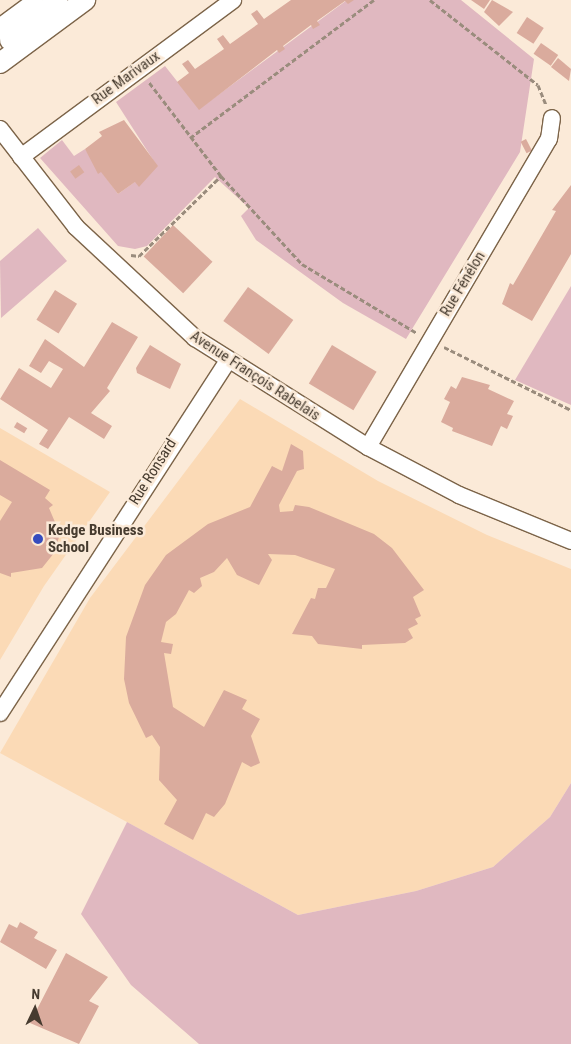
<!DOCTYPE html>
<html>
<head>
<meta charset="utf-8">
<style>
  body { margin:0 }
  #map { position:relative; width:571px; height:1044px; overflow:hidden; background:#fbead8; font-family:"Roboto Condensed",sans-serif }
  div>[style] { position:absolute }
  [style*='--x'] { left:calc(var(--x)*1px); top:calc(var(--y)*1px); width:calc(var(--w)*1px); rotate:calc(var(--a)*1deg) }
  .built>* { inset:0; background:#fbdab6 }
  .green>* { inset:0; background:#e0b8c0 }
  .building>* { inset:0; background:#daab9d; transform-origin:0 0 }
  .path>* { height:3px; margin-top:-1.5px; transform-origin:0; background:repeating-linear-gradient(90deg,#9a8c7d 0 5px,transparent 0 7.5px) }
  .roads { filter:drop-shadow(1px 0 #7c6449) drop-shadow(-1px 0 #7c6449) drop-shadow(0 1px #7c6449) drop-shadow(0 -1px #7c6449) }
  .minor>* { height:16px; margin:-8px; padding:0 8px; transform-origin:8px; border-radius:8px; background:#fff }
  .major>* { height:20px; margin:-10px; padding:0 10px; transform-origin:10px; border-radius:10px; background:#fff }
  .dots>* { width:14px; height:14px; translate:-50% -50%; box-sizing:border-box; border:2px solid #fbead8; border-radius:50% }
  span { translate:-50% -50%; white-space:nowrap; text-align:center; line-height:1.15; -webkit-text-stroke:5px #fbead8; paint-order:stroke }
  .street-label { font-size:15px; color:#463b2f }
  .poi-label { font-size:15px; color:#463b2f; font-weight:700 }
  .left { translate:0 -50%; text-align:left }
  .north { position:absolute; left:10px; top:984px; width:50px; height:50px; -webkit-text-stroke:4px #fbead8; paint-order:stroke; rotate:3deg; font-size:14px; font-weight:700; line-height:20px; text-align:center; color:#463b2f }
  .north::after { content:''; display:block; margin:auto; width:18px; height:22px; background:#463b2f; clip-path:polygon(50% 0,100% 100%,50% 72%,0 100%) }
</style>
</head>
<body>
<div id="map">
  <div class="built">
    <div style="clip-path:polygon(240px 399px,378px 481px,487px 535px,571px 569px,571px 783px,550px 817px,493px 867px,416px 891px,298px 915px,0 753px,90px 598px)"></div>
    <div style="clip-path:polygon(0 428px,110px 492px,44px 586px,0 660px)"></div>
  </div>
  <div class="green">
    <div style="clip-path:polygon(347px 0,461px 0,534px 59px,520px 152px,406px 339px,343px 303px,256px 240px,241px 216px,249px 208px,215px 177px,147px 246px,135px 249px,118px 246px,40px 158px,62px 140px,74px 156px,85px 149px,118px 194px,157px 166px,116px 102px,165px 66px,199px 109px)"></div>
    <div style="clip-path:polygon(38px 228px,67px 261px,1px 318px,0 261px)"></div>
    <div style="clip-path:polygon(571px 286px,571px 405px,515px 380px)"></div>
    <div style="clip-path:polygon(571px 783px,571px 1044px,199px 1044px,131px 985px,81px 914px,127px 822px,298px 915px,416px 891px,493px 867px,550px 817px)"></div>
  </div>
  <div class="building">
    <div style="clip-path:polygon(291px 0,354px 0,348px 4px,345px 1px,317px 21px,320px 25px,313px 29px,311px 25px,283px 46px,285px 49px,279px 53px,277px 50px,199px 110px,177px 82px,189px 73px,182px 64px,188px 60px,195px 69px,224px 49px,217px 39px,223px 35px,230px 44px,258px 24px,251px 14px,257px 10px,264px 19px)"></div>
    <div style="clip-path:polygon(471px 0,490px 0,484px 9px)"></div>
    <div style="clip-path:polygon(492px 0,513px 12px,499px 26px,484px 12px)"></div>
    <div style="left:527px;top:17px;width:20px;height:19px;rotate:33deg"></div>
    <div style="left:541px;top:43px;width:21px;height:13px;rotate:35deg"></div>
    <div style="clip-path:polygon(558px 58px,571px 69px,569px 81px,551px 67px)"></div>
    <div style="clip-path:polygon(124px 120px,158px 166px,139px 187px,135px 182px,118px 194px,101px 172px,98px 174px,85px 149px,102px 136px,99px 132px)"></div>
    <div style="left:526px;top:139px;width:13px;height:6px;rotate:63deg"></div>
    <div style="left:79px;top:165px;width:9px;height:11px;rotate:54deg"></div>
    <div style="clip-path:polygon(571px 185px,571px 254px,532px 321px,502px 304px,510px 283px,513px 285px,556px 211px,552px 210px)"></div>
    <div style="left:173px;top:225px;width:54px;height:43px;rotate:43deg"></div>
    <div style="left:248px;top:287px;width:56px;height:42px;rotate:36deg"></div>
    <div style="left:55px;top:290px;width:26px;height:35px;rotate:32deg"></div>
    <div style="clip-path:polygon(112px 322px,138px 337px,107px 388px,110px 391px,91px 413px,112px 426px,104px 439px,69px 417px,48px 449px,39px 444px,48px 430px,0 399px,19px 368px,51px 388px,63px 369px,49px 361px,41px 373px,29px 366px,45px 339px,84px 367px)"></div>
    <div style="clip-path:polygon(150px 345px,181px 364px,170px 389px,137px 373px,136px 368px)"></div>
    <div style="left:332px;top:345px;width:52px;height:45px;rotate:31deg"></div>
    <div style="clip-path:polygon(462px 377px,490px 385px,488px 389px,514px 401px,507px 414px,513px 416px,507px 429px,501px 426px,492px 446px,452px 431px,453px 428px,441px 422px,450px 402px,444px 399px,451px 386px,456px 389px)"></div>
    <div style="left:17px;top:422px;width:12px;height:6px;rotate:31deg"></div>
    <div style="clip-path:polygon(291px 444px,303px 451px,304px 469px,297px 471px,279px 505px,280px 512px,293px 511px,295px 505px,309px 507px,374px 534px,392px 548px,424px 590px,413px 597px,421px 616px,415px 619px,418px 624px,408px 629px,413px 638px,405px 643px,362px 645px,362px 649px,318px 644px,312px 636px,292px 634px,311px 598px,315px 599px,318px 588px,326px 588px,335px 569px,295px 555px,268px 554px,272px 560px,259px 585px,237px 575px,227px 558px,214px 572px,200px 578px,202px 586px,194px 593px,189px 590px,176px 614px,166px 622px,161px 642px,173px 644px,171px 654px,164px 653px,173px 707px,204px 727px,224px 690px,247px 700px,242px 709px,260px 719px,251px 736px,260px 763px,251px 767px,242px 762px,225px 804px,214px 817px,206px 813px,193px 840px,164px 824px,177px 800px,159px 780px,160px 747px,152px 735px,146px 738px,129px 703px,124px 679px,126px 637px,145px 585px,166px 555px,208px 524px,250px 507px,272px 466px,282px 471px)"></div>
    <div style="clip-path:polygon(0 460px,50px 490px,45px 498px,53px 505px,49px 508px,60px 534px,54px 553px,42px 568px,11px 573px,11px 577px,0 573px,0 521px,12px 502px,0 495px)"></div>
    <div style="clip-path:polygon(20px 922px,38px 932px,34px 938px,57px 950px,46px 969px,0 942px,9px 924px,17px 928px)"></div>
    <div style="clip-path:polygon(66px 953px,108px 977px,89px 1001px,99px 1006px,79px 1044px,30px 1023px)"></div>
  </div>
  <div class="path">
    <div style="--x:430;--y:0;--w:137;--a:38.2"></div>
    <div style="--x:538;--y:85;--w:22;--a:68"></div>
    <div style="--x:190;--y:138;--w:230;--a:-36.9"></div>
    <div style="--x:221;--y:176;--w:120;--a:47.4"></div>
    <div style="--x:302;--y:264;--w:134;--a:31"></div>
    <div style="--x:131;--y:255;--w:8;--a:7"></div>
    <div style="--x:139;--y:256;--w:115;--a:-44.3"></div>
    <div style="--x:221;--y:176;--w:118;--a:-127.5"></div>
    <div style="--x:444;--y:347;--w:142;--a:26.4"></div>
  </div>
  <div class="roads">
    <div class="minor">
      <div style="--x:0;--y:129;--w:124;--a:52.2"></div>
      <div style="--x:76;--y:227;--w:163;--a:43"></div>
      <div style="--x:195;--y:338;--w:204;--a:32.2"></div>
      <div style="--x:368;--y:447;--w:103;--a:27.8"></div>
      <div style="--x:459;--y:495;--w:121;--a:22.3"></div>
      <div style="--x:21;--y:157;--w:264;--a:-36.5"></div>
      <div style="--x:368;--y:447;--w:357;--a:-59.6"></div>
      <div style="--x:549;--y:139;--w:21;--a:-82"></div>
      <div style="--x:0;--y:713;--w:420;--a:-57.1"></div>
    </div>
    <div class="major">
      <div style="--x:0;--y:29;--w:42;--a:-36.3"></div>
      <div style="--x:10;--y:40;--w:62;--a:-39.8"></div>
      <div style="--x:0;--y:63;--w:106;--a:-36.5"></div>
    </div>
  </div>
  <div class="dots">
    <div style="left:38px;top:539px;background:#364cbe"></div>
  </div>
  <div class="street-label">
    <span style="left:126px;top:78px;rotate:-36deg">Rue Marivaux</span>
    <span style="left:463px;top:284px;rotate:-59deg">Rue Fénélon</span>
    <span style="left:255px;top:376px;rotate:33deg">Avenue François Rabelais</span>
    <span style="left:153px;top:472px;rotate:-58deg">Rue Ronsard</span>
  </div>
  <div class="poi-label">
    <span class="left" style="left:48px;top:539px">Kedge Business<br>School</span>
  </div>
  <div class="north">N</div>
</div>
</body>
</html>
